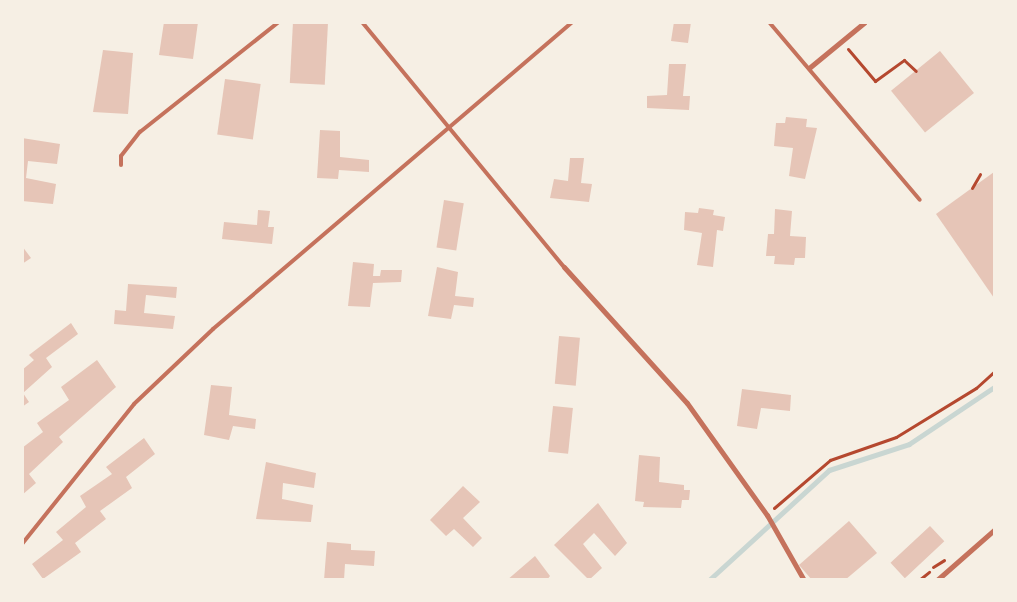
<!DOCTYPE html>
<html>
<head>
<meta charset="utf-8">
<style>
  body { margin:0 }
  #map { position:relative; width:1017px; height:602px; overflow:hidden; background:#f6efe4; font-family:"Times New Roman",serif }
  div>[style] { position:absolute }
  [style*='--x'] { left:calc(var(--x)*1px); top:calc(var(--y)*1px); width:calc(var(--w)*1px); rotate:calc(var(--a)*1deg) }
  .stream>* { height:5px; margin:-2.5px; padding:0 2.5px; transform-origin:2.5px; border-radius:2.5px; background:#c9d6d2 }
  .building>* { inset:0; background:#e6c5b7; transform-origin:0 0 }
  .path>* { height:3px; margin:-1.5px; padding:0 1.5px; transform-origin:1.5px; border-radius:1.5px; background:#b5482f }
  .service>* { height:4px; margin:-2px; padding:0 2px; transform-origin:2px; border-radius:2px; background:#c5725c }
  .minor>* { height:5px; margin:-2.5px; padding:0 2.5px; transform-origin:2.5px; border-radius:2.5px; background:#c5725c }
  span { translate:-50% -50%; white-space:nowrap; text-align:center; line-height:1.15; -webkit-text-stroke:5px #f6efe4; paint-order:stroke }
  .frame { position:absolute; inset:0; border:24px solid #f6efe4; pointer-events:none }
</style>
</head>
<body>
<div id="map">
  <div class="stream">
    <div style="--x:709;--y:580;--w:163;--a:-42.5"></div>
    <div style="--x:829;--y:470;--w:84;--a:-18"></div>
    <div style="--x:909;--y:444;--w:102;--a:-33.8"></div>
  </div>
  <div class="building">
    <div style="clip-path:polygon(164px 22px,198px 22px,193px 59px,159px 55px)"></div>
    <div style="left:293px;top:22px;width:35px;height:61px;rotate:3deg"></div>
    <div style="clip-path:polygon(674px 22px,691px 22px,688px 43px,671px 41px)"></div>
    <div style="clip-path:polygon(103px 50px,133px 53px,128px 114px,93px 112px)"></div>
    <div style="left:940px;top:51px;width:54px;height:63px;rotate:51deg"></div>
    <div style="clip-path:polygon(669px 64px,686px 64px,683px 96px,690px 96px,689px 110px,647px 108px,647px 96px,667px 95px)"></div>
    <div style="left:225px;top:79px;width:36px;height:56px;rotate:8deg"></div>
    <div style="clip-path:polygon(786px 117px,807px 119px,806px 127px,817px 128px,805px 179px,789px 176px,793px 148px,774px 146px,776px 123px,785px 123px)"></div>
    <div style="clip-path:polygon(320px 130px,340px 131px,340px 157px,369px 160px,369px 172px,339px 170px,338px 179px,317px 178px)"></div>
    <div style="clip-path:polygon(22px 138px,60px 144px,57px 164px,28px 161px,26px 178px,56px 184px,53px 204px,22px 201px)"></div>
    <div style="clip-path:polygon(570px 158px,584px 158px,581px 183px,592px 184px,589px 202px,550px 198px,554px 179px,568px 181px)"></div>
    <div style="clip-path:polygon(994px 172px,994px 298px,936px 214px)"></div>
    <div style="left:444px;top:200px;width:20px;height:48px;rotate:9deg"></div>
    <div style="clip-path:polygon(699px 208px,714px 210px,713px 215px,725px 217px,723px 231px,717px 230px,713px 267px,697px 265px,702px 233px,684px 230px,685px 212px,698px 213px)"></div>
    <div style="clip-path:polygon(775px 209px,792px 211px,790px 236px,806px 237px,805px 258px,795px 258px,794px 265px,774px 264px,775px 256px,766px 256px,768px 234px,774px 234px)"></div>
    <div style="clip-path:polygon(258px 210px,270px 211px,268px 227px,274px 227px,272px 244px,222px 239px,224px 222px,257px 225px)"></div>
    <div style="clip-path:polygon(22px 246px,31px 258px,22px 264px)"></div>
    <div style="clip-path:polygon(353px 262px,374px 264px,373px 276px,380px 276px,381px 270px,402px 270px,401px 282px,373px 283px,370px 307px,348px 306px)"></div>
    <div style="clip-path:polygon(437px 267px,458px 272px,455px 296px,474px 298px,473px 307px,454px 305px,451px 319px,428px 316px)"></div>
    <div style="clip-path:polygon(128px 284px,177px 287px,176px 298px,146px 295px,144px 313px,175px 316px,173px 329px,114px 324px,115px 310px,126px 311px)"></div>
    <div style="clip-path:polygon(71px 323px,78px 334px,46px 358px,52px 367px,23px 393px,29px 402px,22px 407px,22px 370px,34px 360px,29px 355px)"></div>
    <div style="left:559px;top:336px;width:21px;height:48px;rotate:5deg"></div>
    <div style="clip-path:polygon(97px 360px,116px 387px,59px 437px,63px 442px,29px 474px,36px 483px,22px 495px,22px 448px,43px 432px,37px 423px,69px 400px,61px 387px)"></div>
    <div style="clip-path:polygon(211px 385px,232px 387px,229px 415px,256px 419px,255px 429px,233px 426px,229px 440px,204px 435px)"></div>
    <div style="clip-path:polygon(742px 389px,791px 395px,790px 411px,761px 408px,757px 429px,737px 426px)"></div>
    <div style="left:553px;top:406px;width:20px;height:46px;rotate:6deg"></div>
    <div style="clip-path:polygon(144px 438px,155px 454px,126px 477px,132px 488px,100px 511px,106px 519px,75px 543px,81px 552px,43px 579px,32px 564px,63px 540px,56px 532px,86px 507px,80px 496px,112px 474px,106px 467px)"></div>
    <div style="clip-path:polygon(639px 455px,660px 457px,659px 482px,684px 485px,684px 490px,690px 490px,689px 500px,682px 500px,681px 508px,643px 507px,644px 502px,635px 501px)"></div>
    <div style="clip-path:polygon(266px 462px,316px 473px,314px 488px,283px 483px,282px 499px,313px 505px,311px 522px,256px 519px)"></div>
    <div style="clip-path:polygon(463px 486px,480px 502px,463px 518px,482px 538px,473px 547px,454px 529px,446px 536px,430px 520px)"></div>
    <div style="clip-path:polygon(598px 503px,627px 543px,615px 556px,594px 533px,583px 544px,602px 568px,589px 580px,554px 545px)"></div>
    <div style="clip-path:polygon(849px 521px,877px 553px,845px 580px,812px 580px,799px 565px)"></div>
    <div style="left:930px;top:526px;width:21px;height:54px;rotate:47deg"></div>
    <div style="clip-path:polygon(327px 542px,351px 544px,351px 550px,375px 551px,374px 566px,345px 564px,344px 580px,324px 580px)"></div>
    <div style="clip-path:polygon(535px 556px,550px 576px,547px 580px,507px 580px)"></div>
  </div>
  <div class="path">
    <div style="--x:848;--y:49;--w:42;--a:49.8"></div>
    <div style="--x:875;--y:81;--w:36;--a:-36"></div>
    <div style="--x:904;--y:60;--w:16;--a:43"></div>
    <div style="--x:972;--y:188;--w:16;--a:-60"></div>
    <div style="--x:774;--y:508;--w:74;--a:-40.6"></div>
    <div style="--x:830;--y:460;--w:70;--a:-19.2"></div>
    <div style="--x:896;--y:437;--w:94;--a:-31.5"></div>
    <div style="--x:976;--y:388;--w:24;--a:-42"></div>
    <div style="--x:933;--y:567;--w:13;--a:-32"></div>
    <div style="--x:919;--y:580;--w:13;--a:-39"></div>
  </div>
  <div class="service">
    <div style="--x:362;--y:22;--w:318;--a:50.5"></div>
    <div style="--x:769;--y:22;--w:233;--a:49.7"></div>
    <div style="--x:121;--y:165;--w:9;--a:-90"></div>
    <div style="--x:121;--y:156;--w:31;--a:-52"></div>
    <div style="--x:140;--y:132;--w:177;--a:-38.4"></div>
    <div style="--x:22;--y:544;--w:179;--a:-51.3"></div>
    <div style="--x:134;--y:404;--w:109;--a:-43.5"></div>
    <div style="--x:213;--y:329;--w:473;--a:-40.5"></div>
  </div>
  <div class="minor">
    <div style="--x:809;--y:68;--w:72;--a:-39.4"></div>
    <div style="--x:564;--y:267;--w:183;--a:47.9"></div>
    <div style="--x:687;--y:403;--w:138;--a:54.5"></div>
    <div style="--x:767;--y:515;--w:75;--a:60.4"></div>
    <div style="--x:937;--y:580;--w:76;--a:-41.3"></div>
  </div>
  <div class="frame"></div>
</div>
</body>
</html>
